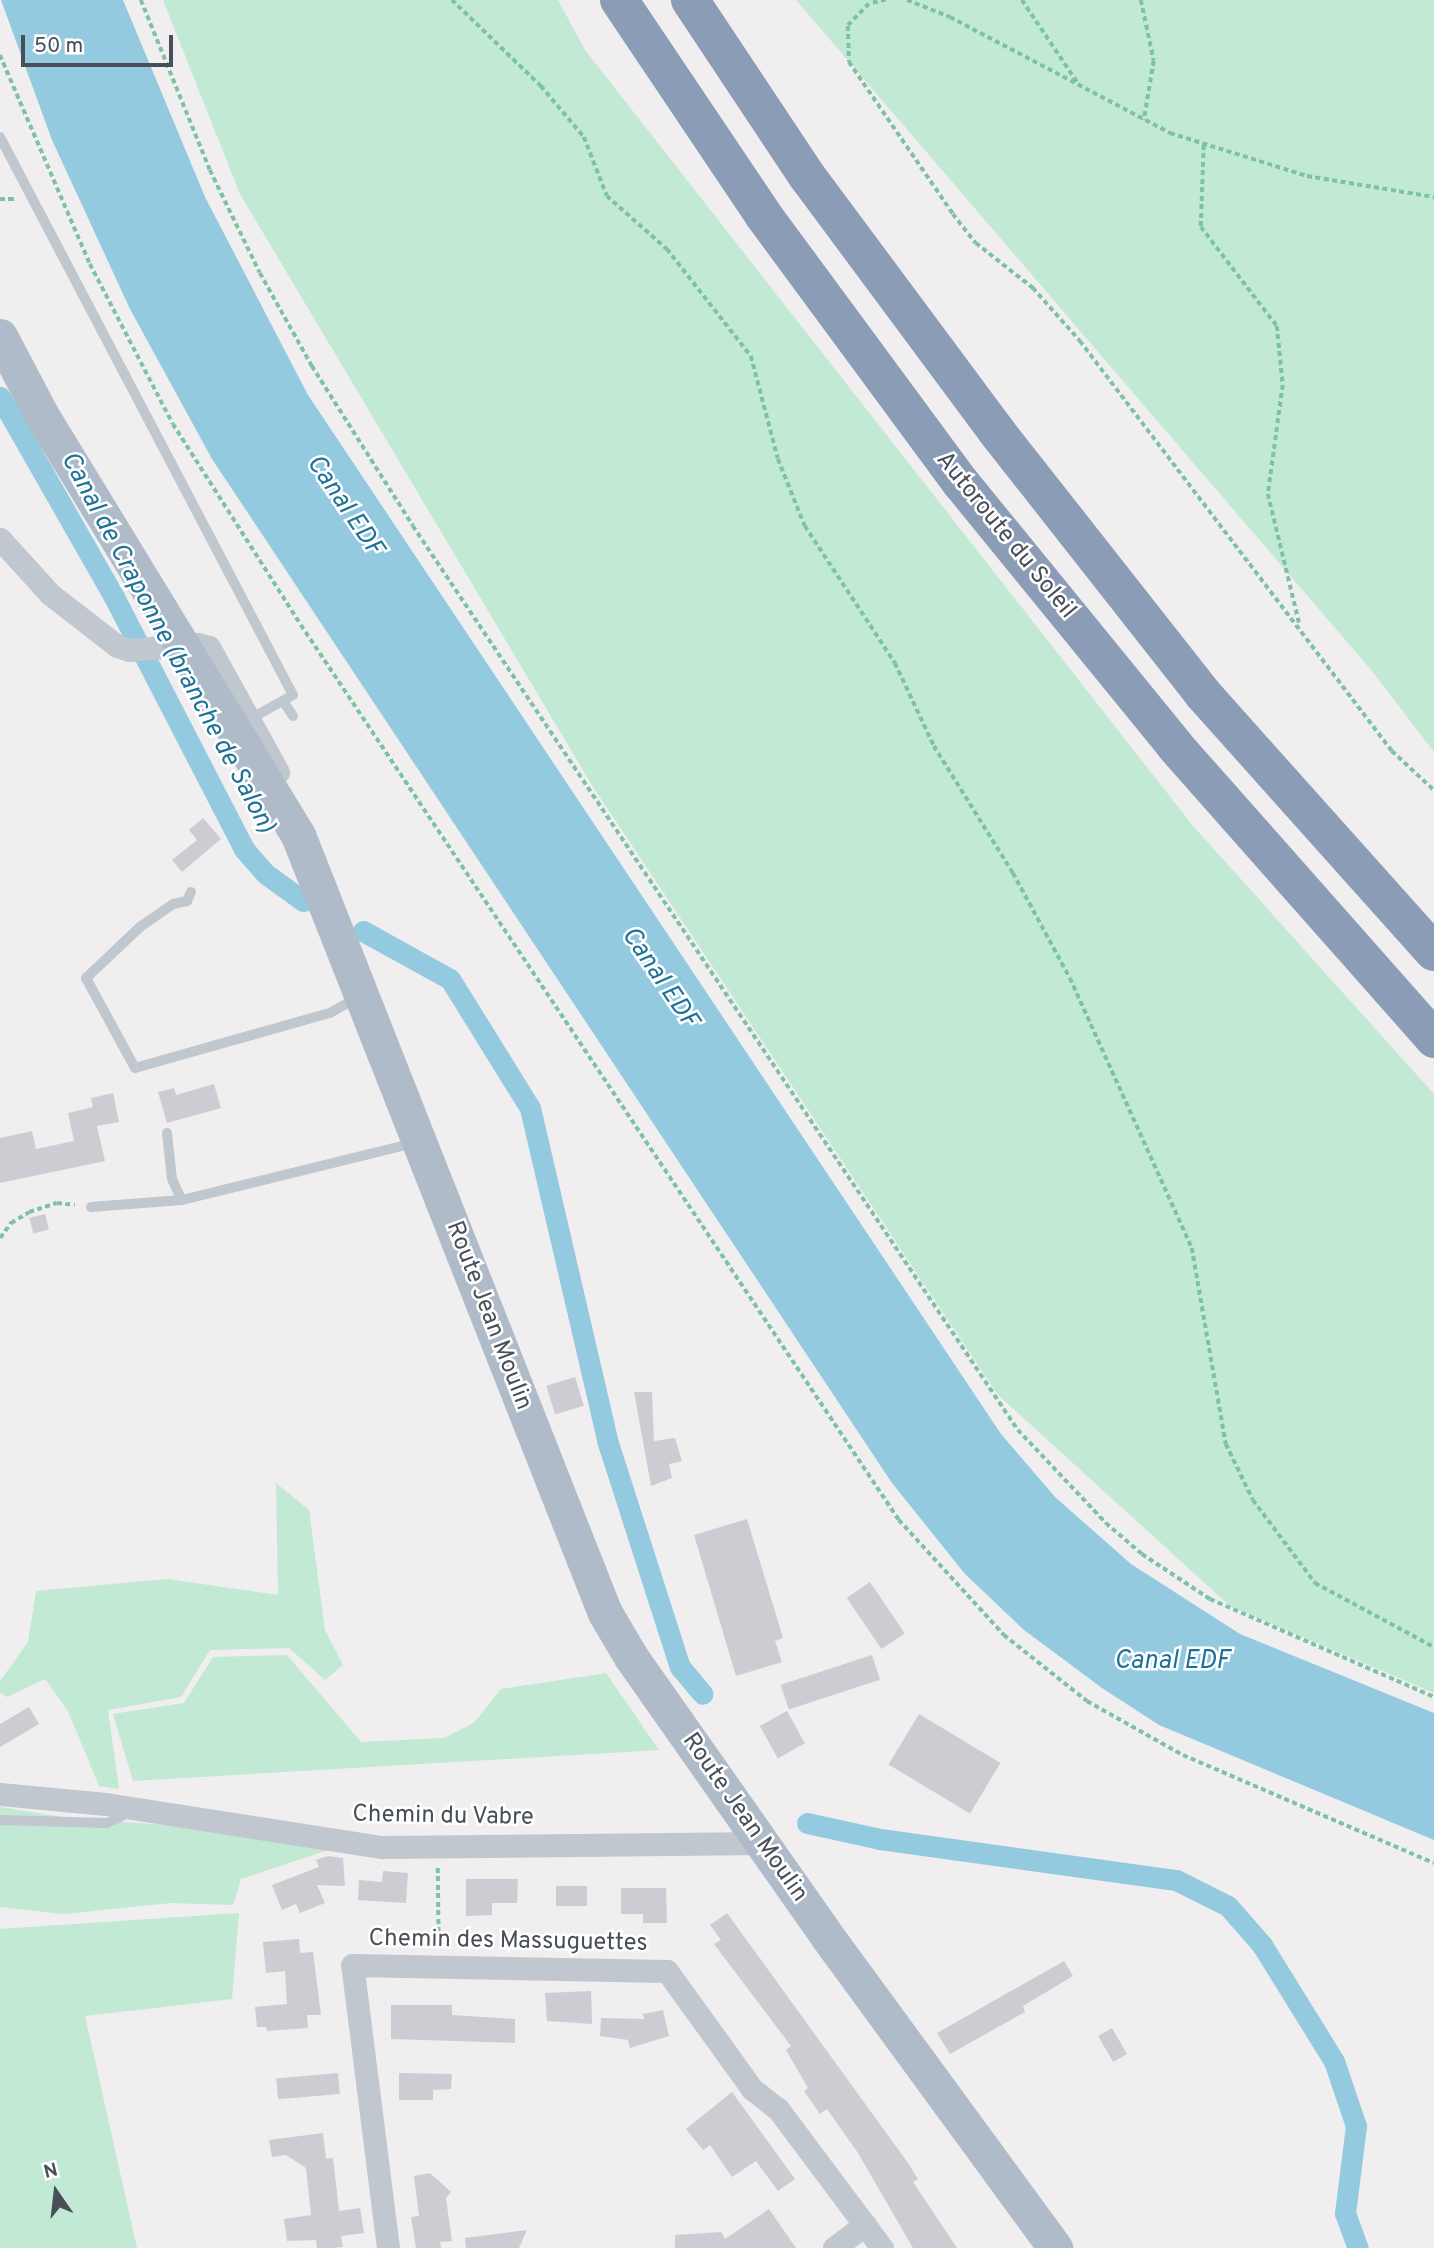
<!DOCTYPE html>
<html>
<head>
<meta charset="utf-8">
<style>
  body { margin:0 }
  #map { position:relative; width:1434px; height:2248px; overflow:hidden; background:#f0eeee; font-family:Overpass,sans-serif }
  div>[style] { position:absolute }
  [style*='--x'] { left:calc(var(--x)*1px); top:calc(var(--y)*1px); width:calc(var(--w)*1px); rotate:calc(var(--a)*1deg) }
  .green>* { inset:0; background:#c1e9d4 }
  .water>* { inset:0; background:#93cae0 }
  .canal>* { height:21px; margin:-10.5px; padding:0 10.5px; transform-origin:10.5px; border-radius:10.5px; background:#93cae0 }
  .building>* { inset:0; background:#ccccd2; transform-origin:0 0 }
  .path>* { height:3.5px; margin-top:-1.75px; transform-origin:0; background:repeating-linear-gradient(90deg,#7dc2a6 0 5px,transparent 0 8.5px) }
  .service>* { height:10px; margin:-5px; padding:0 5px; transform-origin:5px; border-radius:5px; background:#c0c7ce }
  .minor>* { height:23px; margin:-11.5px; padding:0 11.5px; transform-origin:11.5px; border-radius:11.5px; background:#c0c7ce }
  .primary>* { height:35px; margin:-17.5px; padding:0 17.5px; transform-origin:17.5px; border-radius:17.5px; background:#b0bbc9 }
  .motorway>* { height:38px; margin:-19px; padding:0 19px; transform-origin:19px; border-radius:19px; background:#8b9cb6 }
  span { translate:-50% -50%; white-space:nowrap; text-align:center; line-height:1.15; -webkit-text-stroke:5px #fff; paint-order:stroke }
  .street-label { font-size:24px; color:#484f58 }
  .water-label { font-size:26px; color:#1e7296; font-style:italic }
  .north { position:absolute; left:21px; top:2157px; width:70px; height:70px; -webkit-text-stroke:5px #fff; paint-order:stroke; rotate:346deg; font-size:19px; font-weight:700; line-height:28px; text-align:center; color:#484f58 }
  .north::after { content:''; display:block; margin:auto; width:24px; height:32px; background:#484f58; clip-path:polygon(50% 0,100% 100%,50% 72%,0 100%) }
  .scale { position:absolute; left:21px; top:35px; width:152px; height:32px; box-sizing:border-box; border:4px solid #484f58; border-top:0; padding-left:9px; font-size:21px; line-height:24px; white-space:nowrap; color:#484f58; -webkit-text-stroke:5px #fff; paint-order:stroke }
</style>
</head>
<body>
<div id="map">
  <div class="green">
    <div style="clip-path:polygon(163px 0,558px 0,585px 50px,1193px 826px,1434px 1094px,1434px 1693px,1230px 1606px,998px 1395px,593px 787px,240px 194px)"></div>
    <div style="clip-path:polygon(796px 0,1434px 0,1434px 752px,1372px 671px)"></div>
    <div style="clip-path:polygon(276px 1483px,309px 1510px,325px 1630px,343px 1665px,325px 1680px,289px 1648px,210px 1650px,181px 1697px,108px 1710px,119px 1789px,99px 1786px,68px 1711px,45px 1679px,7px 1697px,0 1692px,0 1681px,28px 1642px,36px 1591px,167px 1579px,278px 1595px)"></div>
    <div style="clip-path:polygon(287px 1655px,361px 1742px,444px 1738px,474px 1723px,501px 1689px,606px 1673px,659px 1750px,133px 1781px,113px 1714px,184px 1703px,213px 1657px)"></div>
    <div style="clip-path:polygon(0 1807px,75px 1819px,185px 1826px,334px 1848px,241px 1879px,233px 1905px,171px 1903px,64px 1914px,0 1907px)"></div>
    <div style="clip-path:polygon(239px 1913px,232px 1999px,85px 2016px,137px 2248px,0 2248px,0 1929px)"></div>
  </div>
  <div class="water">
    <div style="clip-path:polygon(1px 0,123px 0,205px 197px,308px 395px,1001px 1434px,1055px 1497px,1131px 1564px,1240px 1634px,1434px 1713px,1434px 1840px,1159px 1725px,1102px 1688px,1024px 1630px,965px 1574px,892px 1483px,212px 459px,130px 309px,52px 140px)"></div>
  </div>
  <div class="canal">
    <div style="--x:0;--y:397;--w:230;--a:60.3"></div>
    <div style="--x:114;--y:597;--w:284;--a:62.7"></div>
    <div style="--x:244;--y:849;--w:33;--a:49"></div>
    <div style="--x:266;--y:874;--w:46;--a:36.1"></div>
    <div style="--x:363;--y:931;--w:99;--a:28.9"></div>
    <div style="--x:450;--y:979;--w:152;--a:58.2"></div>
    <div style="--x:530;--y:1108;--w:341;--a:76.9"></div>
    <div style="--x:607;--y:1440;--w:238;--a:72.2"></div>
    <div style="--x:680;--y:1667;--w:35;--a:50"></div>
    <div style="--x:807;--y:1823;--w:75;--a:12.4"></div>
    <div style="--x:880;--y:1839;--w:299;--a:7.9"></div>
    <div style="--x:1176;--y:1880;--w:58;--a:26.6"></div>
    <div style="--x:1228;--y:1906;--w:52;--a:48.9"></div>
    <div style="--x:1262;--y:1945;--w:137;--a:58.2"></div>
    <div style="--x:1334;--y:2061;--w:69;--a:71.3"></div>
    <div style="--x:1356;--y:2126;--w:88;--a:97.2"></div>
    <div style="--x:1345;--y:2213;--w:37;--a:70"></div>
  </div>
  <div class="building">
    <div style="clip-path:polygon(203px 818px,221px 839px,182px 872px,172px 860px,197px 840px,189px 830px)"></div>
    <div style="clip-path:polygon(214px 1084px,221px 1108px,167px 1123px,158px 1092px,174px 1088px,176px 1095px)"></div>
    <div style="clip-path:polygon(113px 1093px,119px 1122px,97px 1126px,105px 1161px,0 1183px,0 1138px,32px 1131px,36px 1149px,74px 1141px,68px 1113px,93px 1107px,91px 1098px)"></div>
    <div style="left:45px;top:1214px;width:16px;height:16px;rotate:76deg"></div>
    <div style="left:575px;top:1377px;width:30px;height:30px;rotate:73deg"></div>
    <div style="clip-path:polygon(634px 1392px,652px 1392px,654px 1441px,675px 1438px,682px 1461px,669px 1464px,672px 1478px,651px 1486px)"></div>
    <div style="clip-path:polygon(747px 1519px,783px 1638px,775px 1641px,782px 1662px,736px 1676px,694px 1535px)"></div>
    <div style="left:870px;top:1582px;width:62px;height:28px;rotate:56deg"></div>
    <div style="left:872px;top:1655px;width:26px;height:96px;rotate:72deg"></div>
    <div style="clip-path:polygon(29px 1707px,39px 1724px,0 1747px,0 1724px)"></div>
    <div style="left:787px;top:1711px;width:37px;height:31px;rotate:61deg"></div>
    <div style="left:919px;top:1714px;width:95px;height:59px;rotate:31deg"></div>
    <div style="clip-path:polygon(328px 1856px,343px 1858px,345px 1886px,317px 1885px,325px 1903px,300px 1913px,296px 1904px,282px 1910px,272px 1885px,319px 1867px,316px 1860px)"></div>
    <div style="clip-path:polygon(383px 1871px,408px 1873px,406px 1903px,358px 1900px,359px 1880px,382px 1882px)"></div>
    <div style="clip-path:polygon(466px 1879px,518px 1879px,517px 1903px,492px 1903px,492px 1915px,466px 1916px)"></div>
    <div style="left:556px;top:1886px;width:31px;height:20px"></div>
    <div style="clip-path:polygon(621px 1888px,666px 1888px,667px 1923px,643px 1923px,643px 1914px,621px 1914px)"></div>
    <div style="clip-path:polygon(727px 1913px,908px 2163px,918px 2179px,913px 2182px,957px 2248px,913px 2248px,858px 2153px,827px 2109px,820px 2114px,804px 2091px,808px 2088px,786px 2050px,791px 2046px,714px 1944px,721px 1940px,710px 1925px)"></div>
    <div style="clip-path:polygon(299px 1939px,300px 1953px,313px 1952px,321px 2015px,307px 2015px,308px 2028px,267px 2031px,266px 2027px,257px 2027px,255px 2007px,287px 2004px,285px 1971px,266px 1973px,263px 1942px)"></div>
    <div style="clip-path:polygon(1064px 1961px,1073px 1976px,1023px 2006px,1025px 2012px,950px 2054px,937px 2033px)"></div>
    <div style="clip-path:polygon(591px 1991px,592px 2024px,547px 2021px,545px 1993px)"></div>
    <div style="clip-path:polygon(391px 2005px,452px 2005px,452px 2015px,515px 2019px,515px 2043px,391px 2039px)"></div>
    <div style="clip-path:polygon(663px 2010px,669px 2036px,630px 2048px,628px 2040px,600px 2036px,601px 2018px,644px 2019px,643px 2014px)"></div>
    <div style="left:1112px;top:2028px;width:30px;height:16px;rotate:60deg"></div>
    <div style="left:338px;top:2073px;width:21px;height:62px;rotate:85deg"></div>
    <div style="clip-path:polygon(399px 2073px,452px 2074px,451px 2089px,433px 2090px,433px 2100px,399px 2100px)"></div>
    <div style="clip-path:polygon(732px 2092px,795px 2179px,778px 2191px,756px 2161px,732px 2177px,710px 2145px,703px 2150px,686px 2129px)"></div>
    <div style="clip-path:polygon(323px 2133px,326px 2159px,333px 2158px,339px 2211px,360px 2208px,364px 2233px,341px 2236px,343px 2247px,332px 2248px,317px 2248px,316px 2240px,287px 2241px,284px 2219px,311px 2215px,306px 2168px,286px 2155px,272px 2157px,269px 2140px)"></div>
    <div style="clip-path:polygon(430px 2173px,451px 2192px,446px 2198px,452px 2241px,440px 2242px,441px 2248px,416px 2248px,411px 2217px,419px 2216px,414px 2176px)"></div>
    <div style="clip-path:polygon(769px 2209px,796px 2248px,675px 2248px,675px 2235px,721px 2232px,725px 2239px)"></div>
    <div style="clip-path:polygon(527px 2230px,519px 2248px,466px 2248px,465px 2238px)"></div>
  </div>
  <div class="path">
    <div style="--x:141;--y:0;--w:183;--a:67.9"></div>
    <div style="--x:210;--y:170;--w:114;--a:64.1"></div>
    <div style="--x:260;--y:273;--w:107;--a:60.8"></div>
    <div style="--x:312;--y:366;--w:189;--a:57.7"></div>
    <div style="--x:413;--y:526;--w:1088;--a:56.21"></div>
    <div style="--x:1018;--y:1430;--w:128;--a:46.6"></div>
    <div style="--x:1106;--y:1523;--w:48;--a:40.7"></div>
    <div style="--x:1142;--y:1554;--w:82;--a:33.5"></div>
    <div style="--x:1210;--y:1599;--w:244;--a:23.6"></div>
    <div style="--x:452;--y:0;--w:124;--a:44"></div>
    <div style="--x:541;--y:86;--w:67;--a:49.9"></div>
    <div style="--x:584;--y:137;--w:63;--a:68.7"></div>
    <div style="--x:607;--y:196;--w:80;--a:41.5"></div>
    <div style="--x:667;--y:249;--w:136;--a:51.9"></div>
    <div style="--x:751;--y:356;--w:106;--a:75.3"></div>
    <div style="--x:778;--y:459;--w:72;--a:68.1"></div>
    <div style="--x:805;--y:526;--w:164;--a:56.7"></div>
    <div style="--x:895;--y:663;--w:92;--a:64.8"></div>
    <div style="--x:934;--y:746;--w:150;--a:58.1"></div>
    <div style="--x:1013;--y:873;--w:119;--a:61.5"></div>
    <div style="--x:1070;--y:978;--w:296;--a:65.7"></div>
    <div style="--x:1192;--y:1248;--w:199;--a:80.2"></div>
    <div style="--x:1226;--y:1444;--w:62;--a:64.3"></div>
    <div style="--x:1253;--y:1500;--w:104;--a:53.2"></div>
    <div style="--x:1315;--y:1583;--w:135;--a:28.3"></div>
    <div style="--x:886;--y:0;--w:17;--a:167"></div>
    <div style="--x:869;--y:4;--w:30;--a:134"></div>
    <div style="--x:848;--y:26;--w:36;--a:88"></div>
    <div style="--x:849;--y:62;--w:184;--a:55.6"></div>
    <div style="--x:953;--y:214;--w:37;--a:52"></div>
    <div style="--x:976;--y:243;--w:73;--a:38.3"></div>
    <div style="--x:1033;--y:288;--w:71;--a:48.4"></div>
    <div style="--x:1080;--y:341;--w:515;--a:52.73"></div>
    <div style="--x:1392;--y:751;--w:57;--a:42.9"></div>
    <div style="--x:907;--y:0;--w:46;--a:21.6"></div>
    <div style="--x:950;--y:17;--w:249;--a:27.8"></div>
    <div style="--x:1170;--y:133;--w:144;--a:17.4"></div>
    <div style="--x:1307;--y:176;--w:129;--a:9.4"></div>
    <div style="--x:1022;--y:0;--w:99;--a:56.1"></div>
    <div style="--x:1141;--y:0;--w:62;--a:78"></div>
    <div style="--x:1154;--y:61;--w:60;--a:99.6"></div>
    <div style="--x:0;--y:55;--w:228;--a:66.7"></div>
    <div style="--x:90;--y:264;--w:180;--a:62.6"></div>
    <div style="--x:173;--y:424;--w:238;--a:57.5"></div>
    <div style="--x:301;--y:625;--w:1076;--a:56.25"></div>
    <div style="--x:899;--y:1520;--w:156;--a:47.6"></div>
    <div style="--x:1004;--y:1635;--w:106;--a:38.5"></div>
    <div style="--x:1087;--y:1701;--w:110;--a:29.4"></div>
    <div style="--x:1183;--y:1755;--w:273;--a:23.3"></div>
    <div style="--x:1204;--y:145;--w:82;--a:92.1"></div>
    <div style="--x:1201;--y:227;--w:125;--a:52.5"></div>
    <div style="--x:1277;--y:326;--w:59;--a:84.2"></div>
    <div style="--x:1283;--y:385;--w:110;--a:97.8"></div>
    <div style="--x:1268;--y:494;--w:136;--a:76.4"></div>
    <div style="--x:0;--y:199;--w:14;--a:0"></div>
    <div style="--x:0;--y:1238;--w:19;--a:-54"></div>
    <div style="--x:11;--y:1223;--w:21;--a:-31"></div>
    <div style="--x:29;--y:1212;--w:29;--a:-18"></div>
    <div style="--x:57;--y:1203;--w:18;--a:6"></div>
    <div style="--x:438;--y:1868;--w:77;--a:89.3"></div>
  </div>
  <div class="service">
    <div style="--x:0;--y:137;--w:630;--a:62.3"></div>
    <div style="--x:293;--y:695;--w:49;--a:150.8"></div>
    <div style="--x:283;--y:701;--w:18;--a:56"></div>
    <div style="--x:191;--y:892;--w:10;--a:114"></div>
    <div style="--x:187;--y:901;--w:14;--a:168"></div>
    <div style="--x:173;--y:904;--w:40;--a:145.1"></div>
    <div style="--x:140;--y:927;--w:74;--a:136.6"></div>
    <div style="--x:86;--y:978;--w:102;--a:61.4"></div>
    <div style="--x:135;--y:1068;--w:203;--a:-15.8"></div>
    <div style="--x:330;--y:1013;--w:32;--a:-30"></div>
    <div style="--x:167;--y:1133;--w:46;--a:83.8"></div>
    <div style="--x:172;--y:1179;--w:23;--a:65"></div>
    <div style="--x:91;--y:1207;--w:91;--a:-4.4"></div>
    <div style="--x:182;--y:1200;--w:239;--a:-13.8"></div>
    <div style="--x:0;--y:1820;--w:107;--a:1.6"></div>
    <div style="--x:107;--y:1823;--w:26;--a:-25"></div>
  </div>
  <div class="minor">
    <div style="--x:0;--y:539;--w:74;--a:47.7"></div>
    <div style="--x:50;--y:594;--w:85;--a:37.8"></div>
    <div style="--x:117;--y:646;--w:13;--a:18"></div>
    <div style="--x:129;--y:650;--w:68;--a:-5"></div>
    <div style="--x:197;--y:644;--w:12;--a:14"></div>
    <div style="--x:209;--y:647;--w:143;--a:61.1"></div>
    <div style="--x:0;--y:1794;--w:106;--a:5.4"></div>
    <div style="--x:106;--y:1804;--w:279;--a:8.9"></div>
    <div style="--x:382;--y:1847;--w:381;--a:-0.6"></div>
    <div style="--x:388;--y:2248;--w:285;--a:-97.2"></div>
    <div style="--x:352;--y:1965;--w:315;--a:1.1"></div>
    <div style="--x:667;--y:1971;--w:145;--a:54.2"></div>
    <div style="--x:752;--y:2089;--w:33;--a:38"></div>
    <div style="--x:778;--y:2109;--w:174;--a:53.2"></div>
    <div style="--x:834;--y:2248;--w:39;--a:-37"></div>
  </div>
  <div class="primary">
    <div style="--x:0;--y:336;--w:88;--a:62.3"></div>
    <div style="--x:41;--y:414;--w:493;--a:58.6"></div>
    <div style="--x:298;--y:835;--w:836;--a:68.47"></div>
    <div style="--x:605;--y:1613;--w:51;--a:59.4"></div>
    <div style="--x:631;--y:1657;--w:355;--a:54.9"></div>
    <div style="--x:835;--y:1947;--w:373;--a:53.8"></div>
  </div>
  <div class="motorway">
    <div style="--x:619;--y:0;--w:260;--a:56.1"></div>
    <div style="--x:764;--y:216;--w:332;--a:53.6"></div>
    <div style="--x:961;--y:483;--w:340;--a:50.8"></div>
    <div style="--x:1176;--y:747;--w:390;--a:48.5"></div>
    <div style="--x:690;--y:0;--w:211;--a:56.4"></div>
    <div style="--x:807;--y:176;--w:319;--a:53.4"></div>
    <div style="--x:997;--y:432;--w:333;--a:51.8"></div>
    <div style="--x:1203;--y:694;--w:346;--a:48.2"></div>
  </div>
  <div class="street-label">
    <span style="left:1005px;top:536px;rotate:51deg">Autoroute du Soleil</span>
    <span style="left:488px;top:1316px;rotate:69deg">Route Jean Moulin</span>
    <span style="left:443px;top:1817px;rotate:1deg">Chemin du Vabre</span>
    <span style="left:744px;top:1818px;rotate:55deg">Route Jean Moulin</span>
    <span style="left:508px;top:1942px;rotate:1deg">Chemin des Massuguettes</span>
  </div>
  <div class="water-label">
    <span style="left:344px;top:506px;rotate:56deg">Canal EDF</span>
    <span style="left:167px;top:643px;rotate:62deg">Canal de Craponne (branche de Salon)</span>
    <span style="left:659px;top:978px;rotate:56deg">Canal EDF</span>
    <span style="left:1172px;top:1662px">Canal EDF</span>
  </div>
  <div class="north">N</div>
  <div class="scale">50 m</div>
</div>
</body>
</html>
